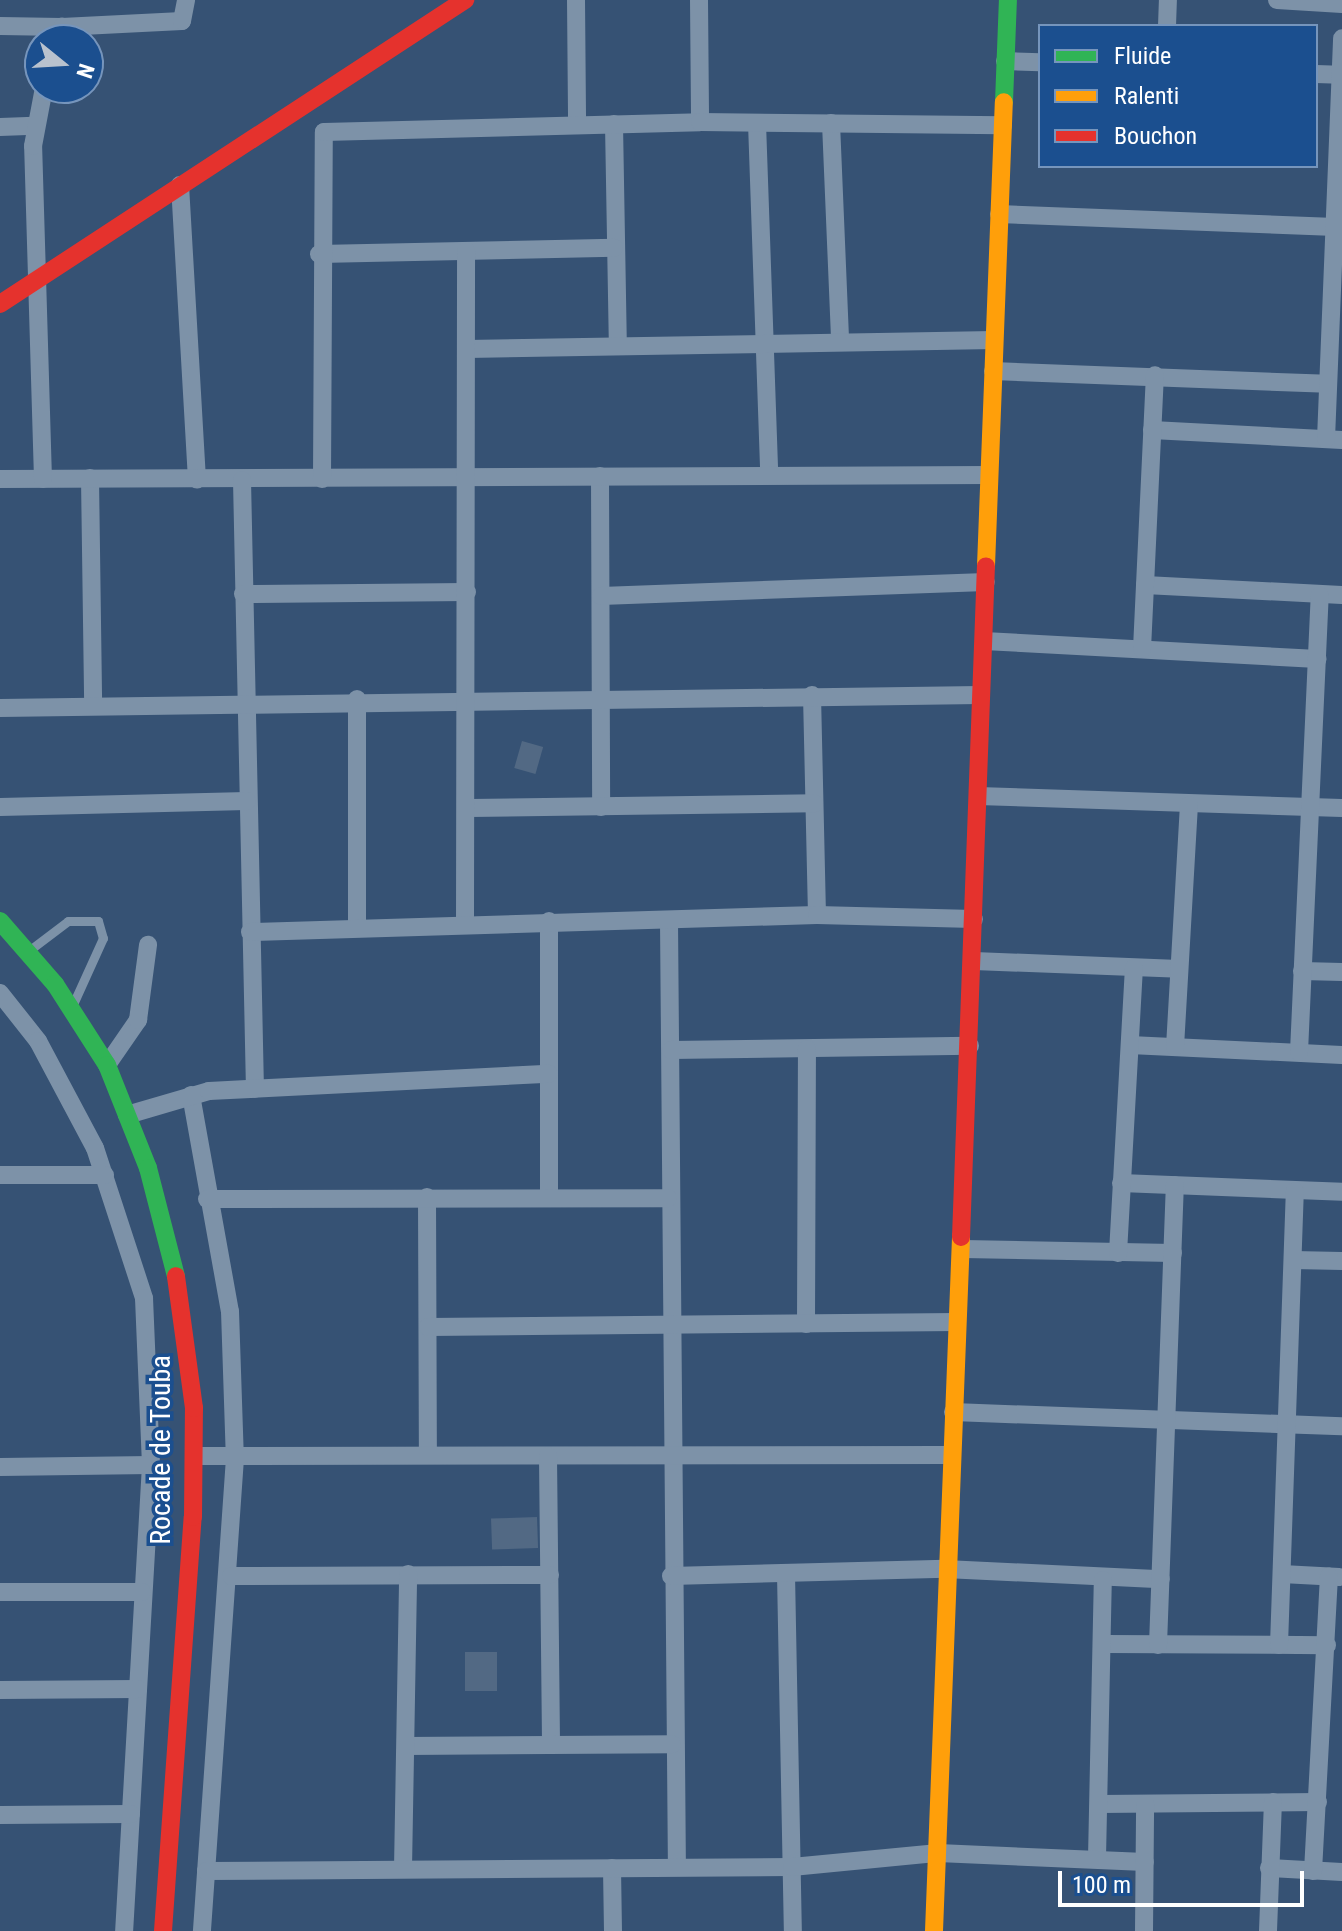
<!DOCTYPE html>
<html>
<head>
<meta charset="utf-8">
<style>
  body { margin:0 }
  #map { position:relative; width:1342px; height:1931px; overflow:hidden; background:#365274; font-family:"Roboto Condensed",sans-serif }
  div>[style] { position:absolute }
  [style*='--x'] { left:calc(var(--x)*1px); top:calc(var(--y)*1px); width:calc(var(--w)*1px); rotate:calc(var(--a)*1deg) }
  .building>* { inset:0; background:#526984; transform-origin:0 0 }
  .lane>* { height:9px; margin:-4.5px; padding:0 4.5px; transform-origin:4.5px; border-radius:4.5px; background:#7d92a8 }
  .street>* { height:18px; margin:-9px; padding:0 9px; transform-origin:9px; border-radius:9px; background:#7d92a8 }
  .fast>* { height:18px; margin:-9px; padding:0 9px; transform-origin:9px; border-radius:9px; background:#30b455 }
  .slow>* { height:18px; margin:-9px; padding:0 9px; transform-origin:9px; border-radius:9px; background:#ff9f0a }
  .jam>* { height:18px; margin:-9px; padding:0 9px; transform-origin:9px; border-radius:9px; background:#e5322d }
  span { translate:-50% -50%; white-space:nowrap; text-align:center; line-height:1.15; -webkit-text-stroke:7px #1b4f8f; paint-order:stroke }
  .street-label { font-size:28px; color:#fff }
  .legend { position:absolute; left:1038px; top:24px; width:280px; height:144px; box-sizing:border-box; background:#1b4f8f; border:2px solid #7695bc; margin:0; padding:10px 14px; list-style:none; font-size:24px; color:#fff }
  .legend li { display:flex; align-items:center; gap:16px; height:40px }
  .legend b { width:40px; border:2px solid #7695bc }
  .north { position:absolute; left:24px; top:24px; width:80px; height:80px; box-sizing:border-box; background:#1b4f8f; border:2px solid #7695bc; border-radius:50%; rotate:108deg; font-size:22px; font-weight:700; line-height:32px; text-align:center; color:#fff }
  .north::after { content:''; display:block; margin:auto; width:28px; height:36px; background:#b9c2ce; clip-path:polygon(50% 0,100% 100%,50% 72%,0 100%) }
  .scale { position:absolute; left:1058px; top:1871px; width:246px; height:36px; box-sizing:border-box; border:4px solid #fff; border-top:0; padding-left:10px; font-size:24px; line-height:28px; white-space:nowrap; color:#fff; -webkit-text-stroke:6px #1b4f8f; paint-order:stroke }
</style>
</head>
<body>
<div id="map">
  <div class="building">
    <div style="left:522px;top:741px;width:22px;height:28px;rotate:16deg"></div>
    <div style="left:537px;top:1517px;width:31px;height:46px;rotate:88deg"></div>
    <div style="left:465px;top:1652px;width:32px;height:39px"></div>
  </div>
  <div class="lane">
    <div style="--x:31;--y:949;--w:46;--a:-37.1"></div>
    <div style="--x:68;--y:921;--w:30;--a:0"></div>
    <div style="--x:98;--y:921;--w:18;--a:74"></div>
    <div style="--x:103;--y:938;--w:72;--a:114.4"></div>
  </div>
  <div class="street">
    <div style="--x:576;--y:0;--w:124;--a:89.5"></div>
    <div style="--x:699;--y:0;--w:122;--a:89.5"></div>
    <div style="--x:1277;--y:0;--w:65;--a:3.5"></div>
    <div style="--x:0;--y:26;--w:62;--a:0.9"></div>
    <div style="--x:1167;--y:26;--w:26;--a:-88"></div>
    <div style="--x:58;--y:40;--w:14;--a:-73"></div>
    <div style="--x:62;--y:27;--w:120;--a:-2.9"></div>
    <div style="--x:182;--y:21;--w:21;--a:-79"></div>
    <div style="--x:1005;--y:61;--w:35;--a:2"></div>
    <div style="--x:1316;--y:74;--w:23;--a:2"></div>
    <div style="--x:757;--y:123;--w:348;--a:88"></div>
    <div style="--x:831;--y:123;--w:216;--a:87.6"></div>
    <div style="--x:614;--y:124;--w:219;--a:89"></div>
    <div style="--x:0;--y:127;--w:34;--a:-2"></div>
    <div style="--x:180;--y:185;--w:295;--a:86.7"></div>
    <div style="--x:999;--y:214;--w:343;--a:2.2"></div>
    <div style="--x:319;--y:254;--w:295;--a:-1.2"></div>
    <div style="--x:467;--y:349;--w:527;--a:-0.98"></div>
    <div style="--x:993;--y:371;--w:334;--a:2.2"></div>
    <div style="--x:1152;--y:430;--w:190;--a:3"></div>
    <div style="--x:1326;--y:439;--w:401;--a:-87.7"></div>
    <div style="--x:600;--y:476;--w:331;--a:89.8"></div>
    <div style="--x:90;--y:478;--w:228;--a:89.2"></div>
    <div style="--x:0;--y:479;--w:989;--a:-0.23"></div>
    <div style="--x:43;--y:479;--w:333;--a:-91.7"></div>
    <div style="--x:33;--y:146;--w:59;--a:-79.3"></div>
    <div style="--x:322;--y:479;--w:347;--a:-89.7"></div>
    <div style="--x:324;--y:132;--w:376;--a:-1.5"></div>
    <div style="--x:700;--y:122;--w:303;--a:0.6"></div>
    <div style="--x:242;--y:480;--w:609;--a:88.78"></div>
    <div style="--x:1145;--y:585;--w:197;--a:2.9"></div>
    <div style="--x:243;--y:594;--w:224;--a:-0.5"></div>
    <div style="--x:601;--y:596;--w:385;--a:-2.1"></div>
    <div style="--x:984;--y:641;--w:334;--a:3.1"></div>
    <div style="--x:1142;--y:649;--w:274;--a:-87.3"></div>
    <div style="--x:812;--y:695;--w:220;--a:88.7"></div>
    <div style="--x:0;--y:708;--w:980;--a:-0.76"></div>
    <div style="--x:978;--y:796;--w:364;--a:1.9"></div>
    <div style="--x:0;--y:807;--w:247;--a:-1.4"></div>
    <div style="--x:470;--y:808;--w:344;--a:-0.8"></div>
    <div style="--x:549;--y:921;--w:275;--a:90"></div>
    <div style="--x:669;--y:921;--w:946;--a:89.52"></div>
    <div style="--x:465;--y:923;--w:672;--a:-89.91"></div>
    <div style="--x:357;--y:928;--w:229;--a:-90"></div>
    <div style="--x:250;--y:932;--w:567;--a:-1.72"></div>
    <div style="--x:817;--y:915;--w:157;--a:1.5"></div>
    <div style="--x:974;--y:961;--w:205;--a:2.2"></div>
    <div style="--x:1302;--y:971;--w:40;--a:1.4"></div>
    <div style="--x:0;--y:993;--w:61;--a:51.6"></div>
    <div style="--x:38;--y:1041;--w:121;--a:62"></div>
    <div style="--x:95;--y:1148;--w:158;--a:71.9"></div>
    <div style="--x:144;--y:1298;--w:167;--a:87.6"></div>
    <div style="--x:151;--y:1465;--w:467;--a:93.3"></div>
    <div style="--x:1130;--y:1045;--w:212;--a:2.7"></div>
    <div style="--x:1175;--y:1047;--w:242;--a:-86.7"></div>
    <div style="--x:671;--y:1050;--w:299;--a:-0.8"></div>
    <div style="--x:1299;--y:1052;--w:457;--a:-87.4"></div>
    <div style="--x:107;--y:1065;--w:55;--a:-55.4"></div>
    <div style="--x:138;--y:1020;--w:76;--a:-82.4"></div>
    <div style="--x:191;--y:1095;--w:219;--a:79.8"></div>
    <div style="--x:230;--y:1311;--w:147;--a:88.1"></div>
    <div style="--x:235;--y:1458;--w:474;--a:94"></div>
    <div style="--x:127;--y:1115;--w:85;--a:-16.3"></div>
    <div style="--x:209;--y:1091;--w:340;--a:-2.9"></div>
    <div style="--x:0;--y:1175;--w:105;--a:0"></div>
    <div style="--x:1121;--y:1183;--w:221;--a:2.3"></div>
    <div style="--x:427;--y:1197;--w:256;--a:89.8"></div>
    <div style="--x:207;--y:1199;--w:461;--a:-0.1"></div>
    <div style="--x:963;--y:1249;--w:210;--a:1.1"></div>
    <div style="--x:1118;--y:1253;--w:285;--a:-86.8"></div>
    <div style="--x:1293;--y:1260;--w:49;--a:1.2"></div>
    <div style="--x:806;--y:1324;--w:275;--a:-89.8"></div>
    <div style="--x:428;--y:1327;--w:529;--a:-0.54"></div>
    <div style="--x:953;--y:1412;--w:389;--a:2.1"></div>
    <div style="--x:194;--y:1456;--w:755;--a:-0.08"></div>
    <div style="--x:548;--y:1456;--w:289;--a:89.4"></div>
    <div style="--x:0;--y:1467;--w:151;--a:-0.8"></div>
    <div style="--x:786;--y:1574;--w:357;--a:88.9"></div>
    <div style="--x:1282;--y:1574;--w:57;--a:3"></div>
    <div style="--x:231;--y:1576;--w:319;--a:-0.2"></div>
    <div style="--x:671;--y:1576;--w:274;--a:-1.5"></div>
    <div style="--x:945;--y:1569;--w:216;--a:2.7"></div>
    <div style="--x:0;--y:1592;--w:142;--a:0"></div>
    <div style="--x:1105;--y:1644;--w:222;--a:0.3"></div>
    <div style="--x:1158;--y:1645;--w:460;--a:-87.9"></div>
    <div style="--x:1279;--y:1645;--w:454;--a:-88"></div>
    <div style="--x:0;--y:1690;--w:138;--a:-0.4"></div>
    <div style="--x:406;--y:1746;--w:266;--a:-0.4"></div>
    <div style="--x:1099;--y:1804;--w:219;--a:-0.5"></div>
    <div style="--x:0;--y:1815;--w:131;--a:-0.4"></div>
    <div style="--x:1097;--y:1858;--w:278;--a:-88.8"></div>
    <div style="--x:612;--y:1868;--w:63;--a:89.1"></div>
    <div style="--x:1269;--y:1868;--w:73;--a:3.1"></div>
    <div style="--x:403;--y:1869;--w:295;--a:-89"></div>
    <div style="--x:206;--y:1871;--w:586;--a:-0.39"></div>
    <div style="--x:792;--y:1867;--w:147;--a:-5.5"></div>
    <div style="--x:938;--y:1853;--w:207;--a:2.5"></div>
    <div style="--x:1313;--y:1871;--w:295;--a:-86.9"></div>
    <div style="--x:1144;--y:1931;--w:127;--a:-89.5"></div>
    <div style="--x:1268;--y:1931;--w:129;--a:-87.8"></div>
  </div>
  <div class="fast">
    <div style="--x:1004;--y:102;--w:102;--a:-87.8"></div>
    <div style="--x:0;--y:921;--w:84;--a:48.9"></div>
    <div style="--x:55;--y:984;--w:96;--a:57.3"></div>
    <div style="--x:107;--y:1065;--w:111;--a:68.3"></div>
    <div style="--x:148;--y:1168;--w:112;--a:75.5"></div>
  </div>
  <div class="slow">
    <div style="--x:986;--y:566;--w:464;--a:-87.8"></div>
    <div style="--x:934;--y:1931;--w:695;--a:-87.77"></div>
  </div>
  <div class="jam">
    <div style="--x:0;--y:304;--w:556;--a:-33.18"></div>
    <div style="--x:961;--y:1237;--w:671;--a:-87.87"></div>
    <div style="--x:163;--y:1931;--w:415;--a:-85.9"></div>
    <div style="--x:193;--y:1517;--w:109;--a:-89.5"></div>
    <div style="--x:194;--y:1408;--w:133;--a:-97.8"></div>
  </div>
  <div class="street-label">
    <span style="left:161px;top:1450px;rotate:-90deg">Rocade de Touba</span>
  </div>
  <ul class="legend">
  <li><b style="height:10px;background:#30b455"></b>Fluide</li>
  <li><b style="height:10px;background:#ff9f0a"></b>Ralenti</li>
  <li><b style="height:10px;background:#e5322d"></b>Bouchon</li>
  </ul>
  <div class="north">N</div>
  <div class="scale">100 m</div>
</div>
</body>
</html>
